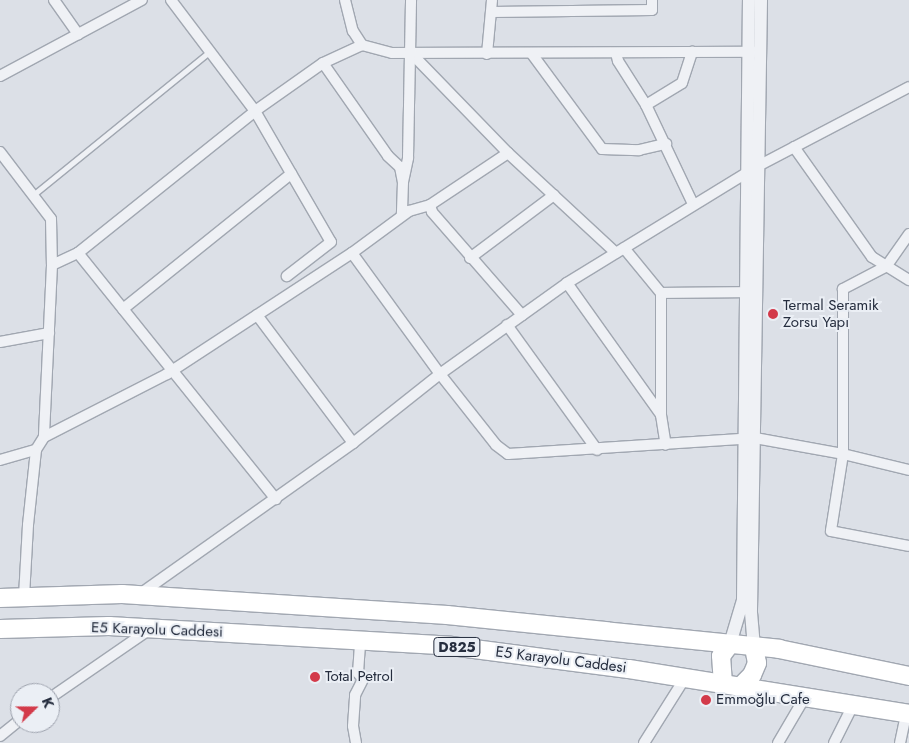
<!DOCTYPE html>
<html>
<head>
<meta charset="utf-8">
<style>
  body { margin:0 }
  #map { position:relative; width:909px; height:743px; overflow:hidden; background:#dce0e7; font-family:Jost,sans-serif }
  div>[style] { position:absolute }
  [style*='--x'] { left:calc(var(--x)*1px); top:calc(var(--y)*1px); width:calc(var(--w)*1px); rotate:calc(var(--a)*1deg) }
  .roads { filter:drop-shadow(1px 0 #a1a7b1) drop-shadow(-1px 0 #a1a7b1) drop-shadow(0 1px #a1a7b1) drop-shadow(0 -1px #a1a7b1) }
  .service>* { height:5px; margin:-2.5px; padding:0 2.5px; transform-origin:2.5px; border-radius:2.5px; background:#eff1f5 }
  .minor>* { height:10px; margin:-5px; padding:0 5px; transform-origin:5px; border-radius:5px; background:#eff1f5 }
  .tertiary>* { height:12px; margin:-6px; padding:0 6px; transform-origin:6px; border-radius:6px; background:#eff1f5 }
  .trunk>* { height:18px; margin:-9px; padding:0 9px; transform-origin:9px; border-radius:9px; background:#fff }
  .dots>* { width:14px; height:14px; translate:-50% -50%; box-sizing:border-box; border:2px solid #ebeff5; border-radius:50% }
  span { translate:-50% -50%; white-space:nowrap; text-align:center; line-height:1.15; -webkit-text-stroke:4px #ebeff5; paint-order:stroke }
  .shield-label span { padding:1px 4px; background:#ebeff5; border:1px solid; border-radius:4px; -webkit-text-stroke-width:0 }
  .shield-label { font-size:14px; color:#252d3e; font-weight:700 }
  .poi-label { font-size:15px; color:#252d3e }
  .left { translate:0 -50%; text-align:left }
  .street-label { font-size:15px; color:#252d3e }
  .north { position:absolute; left:10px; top:683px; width:50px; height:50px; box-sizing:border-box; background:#ebeff5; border:1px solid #9ca1ac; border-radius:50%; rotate:68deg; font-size:14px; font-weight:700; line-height:20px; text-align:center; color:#252d3e }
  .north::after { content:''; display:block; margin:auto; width:18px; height:22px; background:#d33a4a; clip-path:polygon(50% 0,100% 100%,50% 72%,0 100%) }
</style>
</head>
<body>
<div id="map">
  <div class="roads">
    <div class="service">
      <div style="--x:33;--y:195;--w:228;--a:-39.1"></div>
    </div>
    <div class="minor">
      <div style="--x:54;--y:0;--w:42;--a:54.8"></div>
      <div style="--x:171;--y:0;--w:139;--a:52.9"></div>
      <div style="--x:255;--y:111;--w:151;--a:59.9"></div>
      <div style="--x:331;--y:242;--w:56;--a:142.3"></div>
      <div style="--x:345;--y:0;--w:32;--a:76"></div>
      <div style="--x:353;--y:31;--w:17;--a:57"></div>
      <div style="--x:362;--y:45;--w:31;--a:15"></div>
      <div style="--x:392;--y:53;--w:362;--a:-0.2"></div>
      <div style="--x:492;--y:12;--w:160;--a:-0.7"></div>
      <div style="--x:652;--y:10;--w:10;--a:-90"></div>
      <div style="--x:411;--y:53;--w:139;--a:45.9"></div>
      <div style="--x:508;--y:153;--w:147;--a:42.8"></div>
      <div style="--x:616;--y:53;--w:8;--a:76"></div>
      <div style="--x:618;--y:61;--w:52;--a:57.5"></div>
      <div style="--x:646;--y:105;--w:42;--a:-31.4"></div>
      <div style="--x:682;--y:83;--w:33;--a:-72"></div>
      <div style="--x:487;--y:54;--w:54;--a:-84.7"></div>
      <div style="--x:532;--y:54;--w:118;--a:53.6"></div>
      <div style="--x:602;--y:149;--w:37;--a:2"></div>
      <div style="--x:639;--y:150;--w:28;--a:-13"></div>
      <div style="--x:323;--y:63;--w:113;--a:55"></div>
      <div style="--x:388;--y:156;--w:16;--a:43"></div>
      <div style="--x:400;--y:167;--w:15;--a:79"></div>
      <div style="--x:403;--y:182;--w:33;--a:92"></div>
      <div style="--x:0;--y:76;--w:161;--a:-28.2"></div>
      <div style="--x:646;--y:105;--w:110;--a:64.6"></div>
      <div style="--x:794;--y:147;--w:135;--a:54.7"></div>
      <div style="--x:872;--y:257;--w:44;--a:31.9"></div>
      <div style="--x:0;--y:152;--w:84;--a:52.7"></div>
      <div style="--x:51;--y:219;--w:46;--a:88.8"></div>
      <div style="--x:52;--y:265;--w:172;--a:92.7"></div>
      <div style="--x:44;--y:437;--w:15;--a:122"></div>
      <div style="--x:36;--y:450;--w:75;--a:96.1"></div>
      <div style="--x:28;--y:525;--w:72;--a:93.2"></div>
      <div style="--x:508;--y:153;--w:94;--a:146.3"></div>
      <div style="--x:430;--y:205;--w:7;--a:74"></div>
      <div style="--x:432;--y:212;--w:137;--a:48.9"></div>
      <div style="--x:403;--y:182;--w:25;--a:-78"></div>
      <div style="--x:408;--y:158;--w:158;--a:-88.9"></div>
      <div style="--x:909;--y:234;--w:39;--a:125"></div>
      <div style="--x:887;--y:266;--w:50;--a:152.4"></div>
      <div style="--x:843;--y:289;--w:165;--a:90"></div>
      <div style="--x:843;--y:454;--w:78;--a:98.9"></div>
      <div style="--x:831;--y:531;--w:79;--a:10.9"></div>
      <div style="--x:624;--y:248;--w:58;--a:50.6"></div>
      <div style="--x:661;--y:293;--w:122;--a:90"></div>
      <div style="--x:661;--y:415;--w:30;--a:81"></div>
      <div style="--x:78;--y:253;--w:316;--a:51.2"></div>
      <div style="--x:352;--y:253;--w:150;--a:54"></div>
      <div style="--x:440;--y:374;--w:90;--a:51.7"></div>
      <div style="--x:496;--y:445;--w:15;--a:37"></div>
      <div style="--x:508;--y:454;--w:248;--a:-3.7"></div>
      <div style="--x:755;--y:438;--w:89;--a:10.3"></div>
      <div style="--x:843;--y:454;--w:68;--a:13.6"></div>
      <div style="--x:470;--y:258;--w:105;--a:-36.9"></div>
      <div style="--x:52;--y:265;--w:29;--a:-25"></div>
      <div style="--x:78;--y:253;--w:227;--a:-38.7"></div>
      <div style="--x:255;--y:111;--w:83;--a:-35.2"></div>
      <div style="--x:323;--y:63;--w:43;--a:-24.8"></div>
      <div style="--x:567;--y:283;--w:162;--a:54.5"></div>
      <div style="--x:661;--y:293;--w:92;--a:-0.6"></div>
      <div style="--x:123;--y:309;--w:216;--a:-38.8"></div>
      <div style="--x:257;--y:315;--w:160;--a:53.1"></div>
      <div style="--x:507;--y:325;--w:154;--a:54.2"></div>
      <div style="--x:0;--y:342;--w:50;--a:-10.4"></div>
      <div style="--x:44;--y:437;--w:138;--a:-27.1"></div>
      <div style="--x:167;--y:374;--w:221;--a:-33.2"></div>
      <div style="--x:352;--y:253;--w:71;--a:-36.4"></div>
      <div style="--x:409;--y:211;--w:22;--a:-16"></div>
      <div style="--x:0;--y:460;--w:37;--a:-16"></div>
      <div style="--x:140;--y:594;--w:261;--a:-35.3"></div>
      <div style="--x:353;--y:443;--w:111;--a:-38.4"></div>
      <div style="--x:440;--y:374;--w:156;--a:-35.6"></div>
      <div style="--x:567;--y:283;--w:224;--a:-31.5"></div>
      <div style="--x:758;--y:166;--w:170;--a:-27.6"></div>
      <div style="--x:50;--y:698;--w:121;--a:-34.6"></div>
      <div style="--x:0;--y:736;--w:26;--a:-39"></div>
      <div style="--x:356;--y:743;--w:17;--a:-100"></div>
      <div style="--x:353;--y:726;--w:31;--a:-86"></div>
      <div style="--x:355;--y:695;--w:18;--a:-63"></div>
      <div style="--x:363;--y:679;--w:8;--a:-130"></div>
      <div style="--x:358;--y:673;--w:32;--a:-86"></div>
      <div style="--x:644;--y:743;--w:77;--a:-57.8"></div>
      <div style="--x:778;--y:743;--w:53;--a:-59.6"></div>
      <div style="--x:834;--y:743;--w:42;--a:-63.4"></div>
      <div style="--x:900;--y:743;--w:30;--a:-78"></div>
    </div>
    <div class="tertiary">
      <div style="--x:730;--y:644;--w:46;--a:-73.5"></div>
      <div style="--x:743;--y:600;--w:600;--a:-89.43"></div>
      <div style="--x:754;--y:647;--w:37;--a:-95"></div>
      <div style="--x:751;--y:610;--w:610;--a:-89.06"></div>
    </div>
    <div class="trunk">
      <div style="--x:0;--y:598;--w:122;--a:-1.9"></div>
      <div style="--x:122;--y:594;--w:326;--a:3.7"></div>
      <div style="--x:447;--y:615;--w:334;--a:5.8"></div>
      <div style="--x:779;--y:649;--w:133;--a:11.7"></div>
      <div style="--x:0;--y:629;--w:109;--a:-1.6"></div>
      <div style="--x:109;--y:626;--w:343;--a:3.3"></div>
      <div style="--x:451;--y:646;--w:179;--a:7.4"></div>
      <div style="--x:629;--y:669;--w:284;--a:9.1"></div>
      <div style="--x:723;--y:684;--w:28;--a:-94"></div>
      <div style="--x:721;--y:656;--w:15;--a:-53"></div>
      <div style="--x:740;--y:687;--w:17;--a:-45"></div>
      <div style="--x:752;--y:675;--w:13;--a:-67"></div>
      <div style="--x:757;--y:663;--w:16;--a:-101"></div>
    </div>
  </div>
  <div class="dots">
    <div style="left:773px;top:314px;background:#d33a4a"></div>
    <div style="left:315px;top:677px;background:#d33a4a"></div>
    <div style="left:706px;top:700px;background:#d33a4a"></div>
  </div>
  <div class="shield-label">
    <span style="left:457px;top:647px">D825</span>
  </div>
  <div class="poi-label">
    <span class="left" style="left:783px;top:314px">Termal Seramik<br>Zorsu Yapı</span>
    <span class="left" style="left:325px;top:677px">Total Petrol</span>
    <span class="left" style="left:716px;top:700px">Emmoğlu Cafe</span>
  </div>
  <div class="street-label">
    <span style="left:157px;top:630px;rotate:2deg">E5 Karayolu Caddesi</span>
    <span style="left:561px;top:660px;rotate:7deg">E5 Karayolu Caddesi</span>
  </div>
  <div class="north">K</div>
</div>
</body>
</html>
